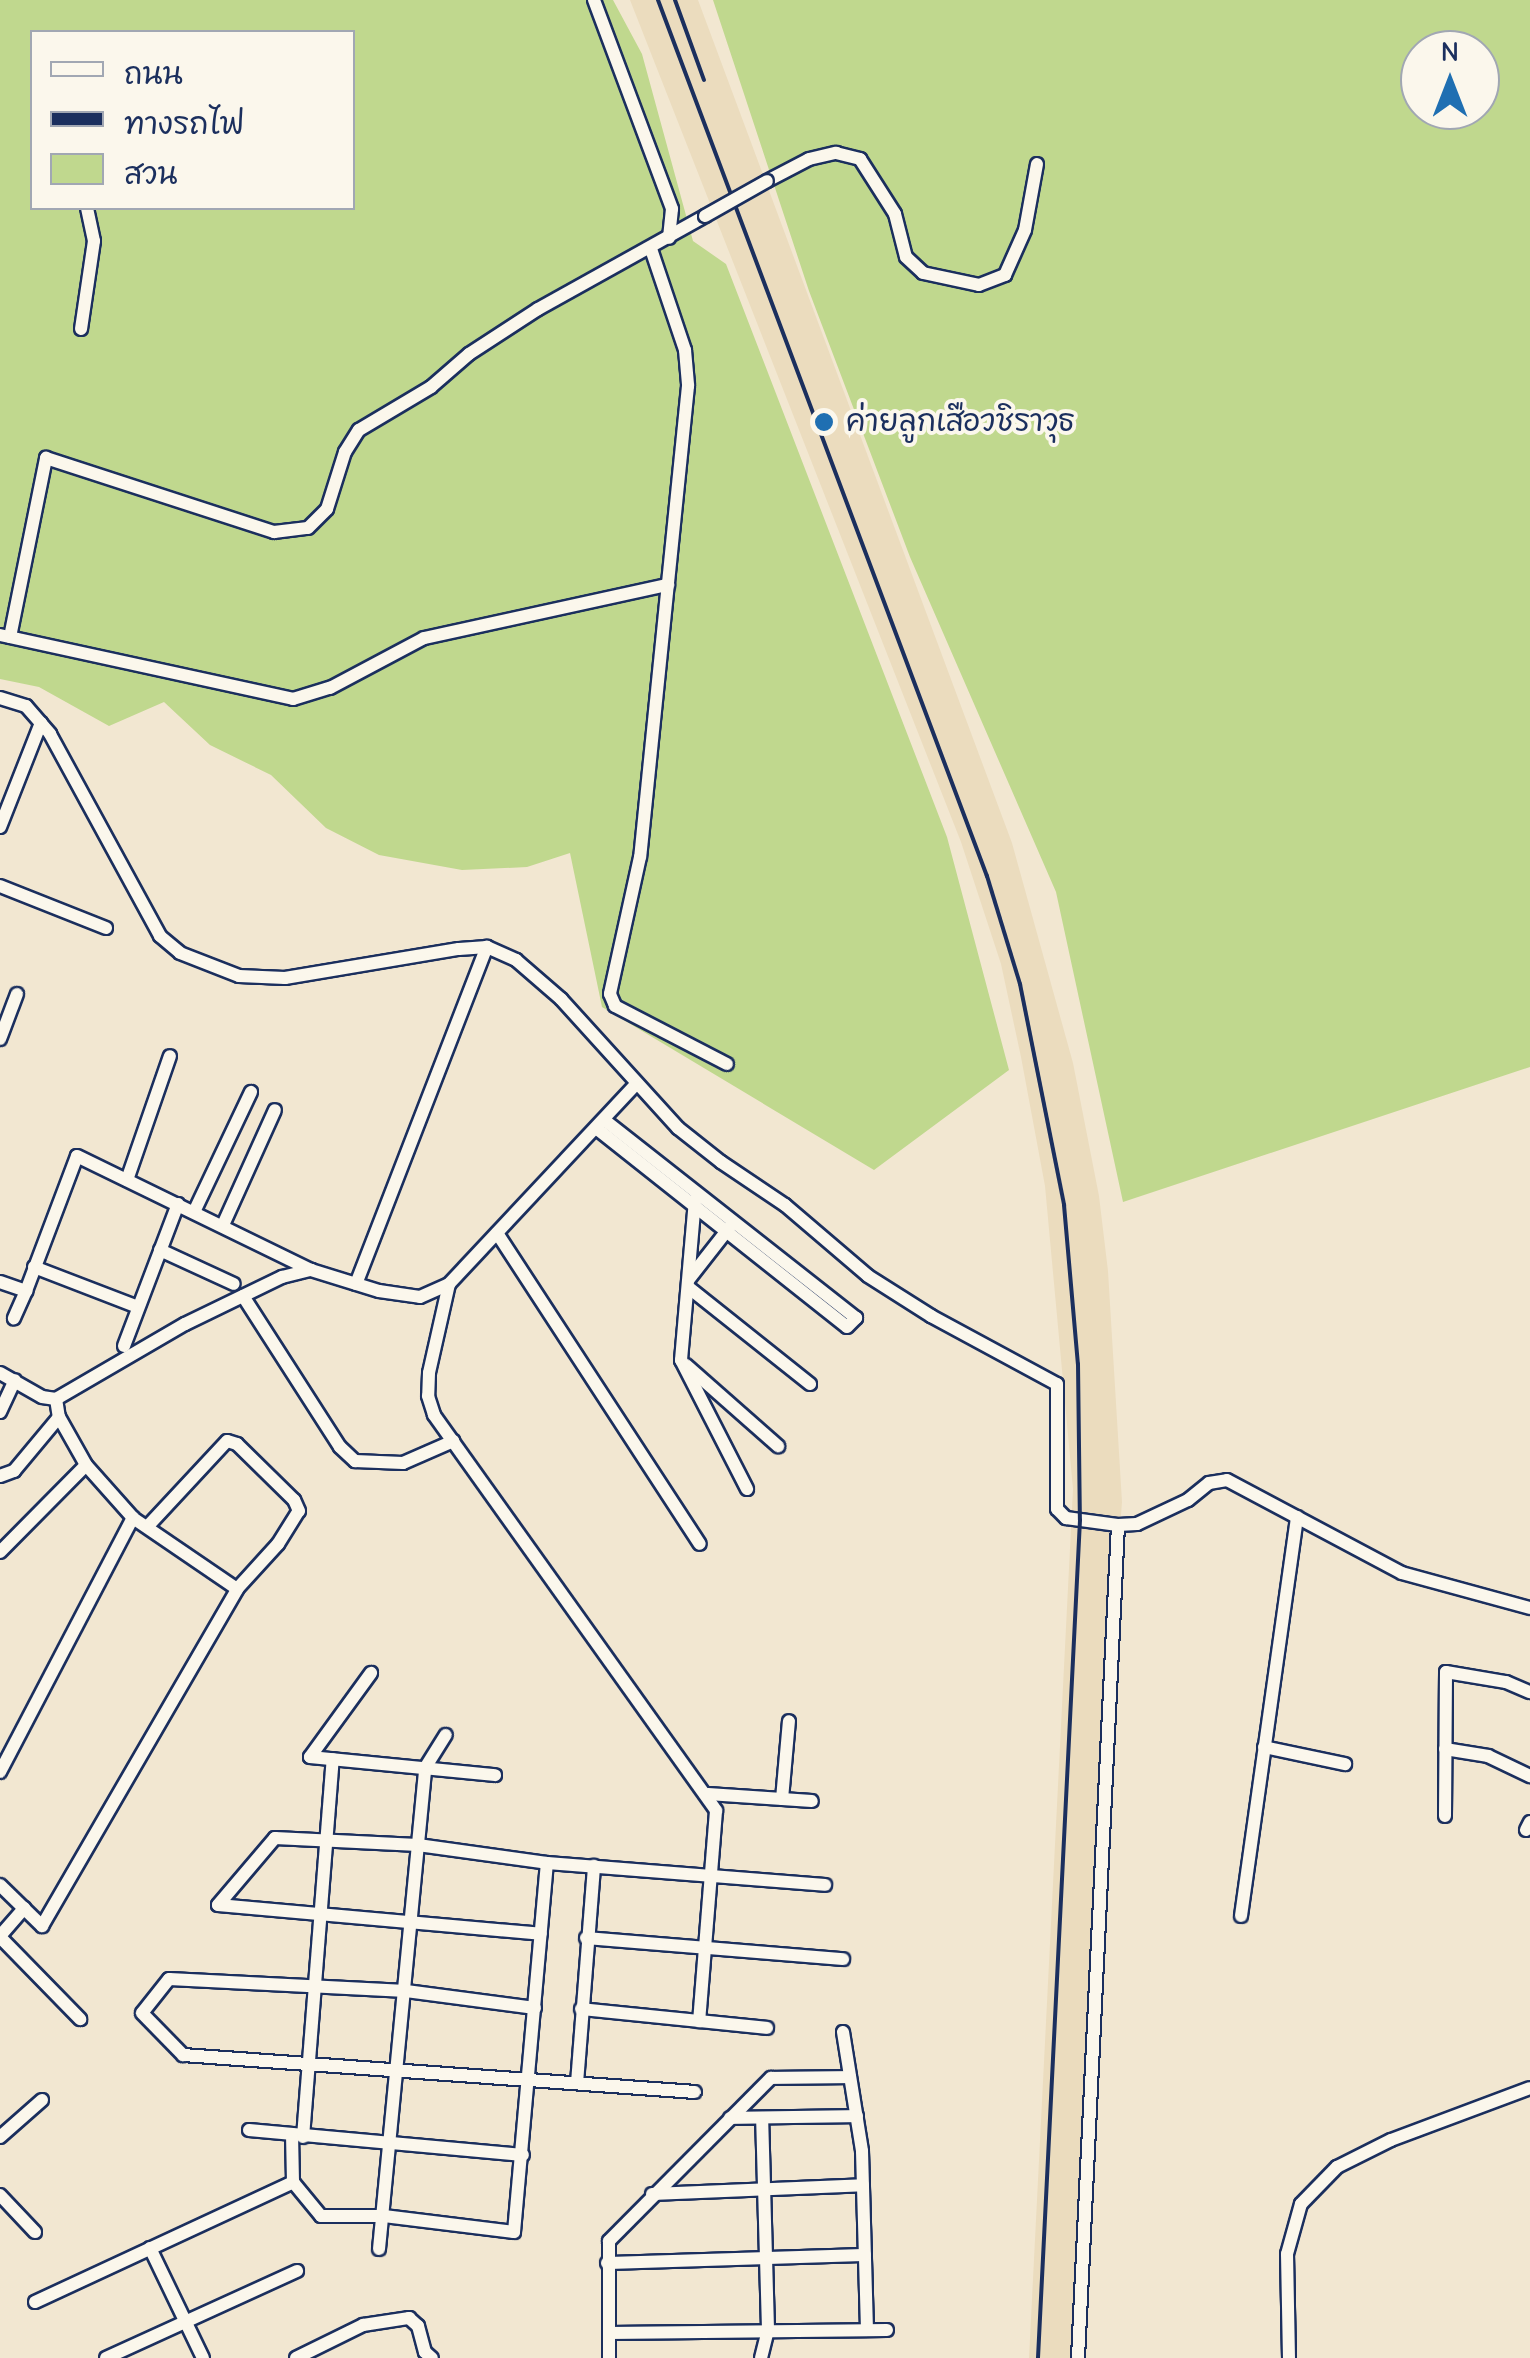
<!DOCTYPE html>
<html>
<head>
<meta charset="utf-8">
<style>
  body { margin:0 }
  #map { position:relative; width:1530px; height:2358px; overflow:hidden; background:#f2e7d1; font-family:"Comic Neue","Playpen Sans Thai",sans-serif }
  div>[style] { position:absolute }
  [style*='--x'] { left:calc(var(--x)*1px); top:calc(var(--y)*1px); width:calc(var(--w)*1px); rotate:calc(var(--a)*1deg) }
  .built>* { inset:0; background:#ebdcbe }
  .green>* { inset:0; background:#c0d88e }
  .roads { filter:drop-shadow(2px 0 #1b2f5e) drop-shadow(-2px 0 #1b2f5e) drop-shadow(0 2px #1b2f5e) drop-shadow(0 -2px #1b2f5e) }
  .minor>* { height:12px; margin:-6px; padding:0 6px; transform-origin:6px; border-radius:6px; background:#fbf7ec }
  .rail>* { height:4px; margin:-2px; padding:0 2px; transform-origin:2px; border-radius:2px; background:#1b2f5e }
  .bridges { filter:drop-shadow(2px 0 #1b2f5e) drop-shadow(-2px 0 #1b2f5e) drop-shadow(0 2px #1b2f5e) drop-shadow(0 -2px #1b2f5e) }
  .minor-bridge>* { height:12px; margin:-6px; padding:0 6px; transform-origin:6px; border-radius:6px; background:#fbf7ec }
  .dots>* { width:28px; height:28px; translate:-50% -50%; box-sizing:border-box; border:5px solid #fbf7ec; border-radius:50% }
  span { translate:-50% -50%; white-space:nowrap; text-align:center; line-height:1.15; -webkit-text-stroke:8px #fbf7ec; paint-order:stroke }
  .poi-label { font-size:30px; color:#1b2f5e }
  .left { translate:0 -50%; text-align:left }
  .legend { position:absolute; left:30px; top:30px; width:325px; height:180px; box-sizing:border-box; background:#fbf7ec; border:2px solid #a1a7b3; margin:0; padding:12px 18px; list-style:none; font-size:30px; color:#1b2f5e }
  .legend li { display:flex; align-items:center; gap:20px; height:50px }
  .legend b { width:50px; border:2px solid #a1a7b3 }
  .north { position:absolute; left:1400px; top:30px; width:100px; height:100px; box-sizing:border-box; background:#fbf7ec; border:2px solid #a1a7b3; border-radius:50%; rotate:0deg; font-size:28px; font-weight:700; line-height:40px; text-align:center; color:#1b2f5e }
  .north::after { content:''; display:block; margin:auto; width:35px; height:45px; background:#1f6fb2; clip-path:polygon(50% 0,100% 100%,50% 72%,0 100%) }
</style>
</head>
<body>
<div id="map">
  <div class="built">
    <div style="clip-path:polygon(630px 0,698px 0,1012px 843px,1073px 1063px,1099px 1196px,1108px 1271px,1122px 1502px,1095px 1855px,1072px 2358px,1029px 2358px,1073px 1489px,1045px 1186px,1021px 1057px,1001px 964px,961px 842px)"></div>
  </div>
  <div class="green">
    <div style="clip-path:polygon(evenodd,0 0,613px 0,642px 54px,693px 241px,726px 264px,947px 837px,1009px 1070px,874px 1170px,602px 1007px,570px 853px,527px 867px,462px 870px,379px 855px,326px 828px,271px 775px,210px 745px,164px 702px,109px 726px,39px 687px,0 679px,0 0,32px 32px,352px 32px,352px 208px,32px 208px,32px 32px)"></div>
    <div style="clip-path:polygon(evenodd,713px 0,1530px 0,1530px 1067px,1123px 1202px,1056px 892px,910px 557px,809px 291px,713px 0,1420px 50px,1480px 50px,1480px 110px,1420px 110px,1420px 50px)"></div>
  </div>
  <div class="roads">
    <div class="minor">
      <div style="--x:594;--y:0;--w:223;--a:69.5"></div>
      <div style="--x:672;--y:209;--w:29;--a:96"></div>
      <div style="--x:767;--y:181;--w:47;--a:-27.6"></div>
      <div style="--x:809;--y:159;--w:28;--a:-13"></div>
      <div style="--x:836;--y:153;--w:25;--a:14"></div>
      <div style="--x:860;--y:159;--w:65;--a:57.5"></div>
      <div style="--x:895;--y:214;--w:44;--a:75.7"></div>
      <div style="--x:906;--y:257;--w:23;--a:43"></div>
      <div style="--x:923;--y:273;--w:57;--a:12.1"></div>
      <div style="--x:979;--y:285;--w:28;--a:-21"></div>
      <div style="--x:1005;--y:275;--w:49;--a:-66"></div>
      <div style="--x:1025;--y:230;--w:67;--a:-79.7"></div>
      <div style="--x:651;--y:249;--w:107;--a:71.4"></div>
      <div style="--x:685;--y:350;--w:36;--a:85"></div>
      <div style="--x:688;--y:386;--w:473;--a:95.8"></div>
      <div style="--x:640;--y:857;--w:140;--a:102.4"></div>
      <div style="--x:610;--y:994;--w:13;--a:67"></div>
      <div style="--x:615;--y:1006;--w:126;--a:27.4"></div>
      <div style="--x:81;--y:329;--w:89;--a:-81.6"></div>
      <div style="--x:94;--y:241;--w:34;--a:-102"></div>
      <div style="--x:0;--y:635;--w:300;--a:12.3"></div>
      <div style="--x:293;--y:699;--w:39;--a:-17"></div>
      <div style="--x:330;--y:688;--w:106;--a:-28"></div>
      <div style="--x:424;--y:638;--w:250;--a:-12.3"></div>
      <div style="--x:10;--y:637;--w:183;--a:-78.6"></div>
      <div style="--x:46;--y:458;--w:240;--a:18"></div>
      <div style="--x:274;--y:532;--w:34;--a:-7"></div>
      <div style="--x:308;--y:528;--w:27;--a:-45"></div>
      <div style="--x:327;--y:509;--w:60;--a:-72.5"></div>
      <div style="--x:345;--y:452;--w:26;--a:-58"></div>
      <div style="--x:359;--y:430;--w:84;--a:-30.8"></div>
      <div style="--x:431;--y:387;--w:50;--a:-41"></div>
      <div style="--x:469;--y:354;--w:82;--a:-33.1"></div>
      <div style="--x:538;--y:309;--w:191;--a:-29.1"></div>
      <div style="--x:0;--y:698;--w:27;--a:17"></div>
      <div style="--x:26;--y:706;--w:37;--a:49"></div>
      <div style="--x:50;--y:734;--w:230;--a:61.4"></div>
      <div style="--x:160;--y:936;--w:26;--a:40"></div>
      <div style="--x:180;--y:953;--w:63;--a:21.3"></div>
      <div style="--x:239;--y:976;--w:46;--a:2.5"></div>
      <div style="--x:285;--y:978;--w:176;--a:-9.5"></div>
      <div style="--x:459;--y:949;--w:28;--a:-4"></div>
      <div style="--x:487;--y:947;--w:32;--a:24"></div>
      <div style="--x:516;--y:960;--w:60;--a:40.9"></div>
      <div style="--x:561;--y:999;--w:174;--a:47.8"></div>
      <div style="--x:678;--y:1128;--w:55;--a:38.3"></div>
      <div style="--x:721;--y:1162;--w:77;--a:33.9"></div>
      <div style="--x:785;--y:1205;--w:109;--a:40.5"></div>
      <div style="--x:868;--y:1276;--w:75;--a:32.4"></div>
      <div style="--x:931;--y:1316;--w:143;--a:28.4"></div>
      <div style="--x:1057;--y:1384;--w:125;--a:90"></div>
      <div style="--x:1057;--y:1509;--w:13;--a:45"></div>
      <div style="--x:1066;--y:1518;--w:52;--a:7.7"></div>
      <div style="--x:1118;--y:1525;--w:834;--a:92.75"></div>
      <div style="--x:0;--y:827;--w:112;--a:-68.5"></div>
      <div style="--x:0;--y:886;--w:114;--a:21.6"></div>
      <div style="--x:0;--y:1039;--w:48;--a:-69.3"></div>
      <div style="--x:596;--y:1128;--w:320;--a:38.4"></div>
      <div style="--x:847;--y:1327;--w:13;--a:-45"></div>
      <div style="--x:856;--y:1318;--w:320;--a:-141.8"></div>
      <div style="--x:127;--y:1180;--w:131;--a:-70.9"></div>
      <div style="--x:695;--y:1200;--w:161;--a:95"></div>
      <div style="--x:681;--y:1360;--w:145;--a:62.9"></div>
      <div style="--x:194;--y:1212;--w:133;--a:-64.6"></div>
      <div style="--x:223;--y:1225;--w:126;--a:-65.7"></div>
      <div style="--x:497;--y:1233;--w:371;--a:56.9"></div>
      <div style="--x:160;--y:1250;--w:81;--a:24.7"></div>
      <div style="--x:34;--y:1267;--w:111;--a:21"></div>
      <div style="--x:689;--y:1279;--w:65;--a:-51.9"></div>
      <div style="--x:0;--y:1282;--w:28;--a:19"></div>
      <div style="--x:26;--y:1291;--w:30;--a:114"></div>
      <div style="--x:356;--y:1284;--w:362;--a:-68.8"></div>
      <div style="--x:449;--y:1284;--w:91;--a:102.7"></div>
      <div style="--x:429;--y:1373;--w:23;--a:92"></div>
      <div style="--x:428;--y:1396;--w:20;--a:72"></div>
      <div style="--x:434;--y:1415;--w:486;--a:54.5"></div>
      <div style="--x:716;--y:1811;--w:211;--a:94.6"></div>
      <div style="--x:688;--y:1287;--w:156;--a:38.5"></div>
      <div style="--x:26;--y:1291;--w:144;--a:-69.3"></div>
      <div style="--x:77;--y:1156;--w:260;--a:26"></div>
      <div style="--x:243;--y:1296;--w:179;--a:57.3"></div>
      <div style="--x:340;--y:1447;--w:21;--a:43"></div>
      <div style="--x:355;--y:1461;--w:48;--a:2.4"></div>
      <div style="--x:403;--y:1463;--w:55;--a:-23.7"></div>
      <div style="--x:124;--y:1346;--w:152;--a:-69.2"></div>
      <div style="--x:686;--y:1365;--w:123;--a:41.4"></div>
      <div style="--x:0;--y:1373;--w:48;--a:29.7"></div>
      <div style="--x:42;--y:1397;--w:14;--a:8"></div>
      <div style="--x:56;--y:1399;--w:149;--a:-30.2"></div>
      <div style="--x:185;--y:1324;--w:108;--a:-25.9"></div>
      <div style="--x:282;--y:1277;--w:30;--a:-14"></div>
      <div style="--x:311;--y:1270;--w:71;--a:17.2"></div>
      <div style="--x:379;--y:1291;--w:41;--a:8.3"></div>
      <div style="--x:420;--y:1297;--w:32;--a:-24"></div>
      <div style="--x:449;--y:1284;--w:272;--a:-46.9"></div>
      <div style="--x:56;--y:1399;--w:18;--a:81"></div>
      <div style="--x:59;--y:1417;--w:55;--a:60.6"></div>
      <div style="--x:86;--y:1465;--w:71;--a:48.4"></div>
      <div style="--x:133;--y:1518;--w:126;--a:34.3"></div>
      <div style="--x:0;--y:1412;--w:35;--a:-65"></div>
      <div style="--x:0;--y:1476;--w:15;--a:-20"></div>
      <div style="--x:14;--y:1471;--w:70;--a:-50.2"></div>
      <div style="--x:1118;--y:1525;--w:19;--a:-3"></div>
      <div style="--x:1137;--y:1524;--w:56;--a:-25.2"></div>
      <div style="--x:1188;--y:1500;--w:27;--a:-39"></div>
      <div style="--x:1209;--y:1483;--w:18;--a:-9"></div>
      <div style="--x:1227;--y:1480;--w:198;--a:28"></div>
      <div style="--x:1402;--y:1573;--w:133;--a:15.3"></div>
      <div style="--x:0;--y:1552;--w:122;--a:-45.3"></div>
      <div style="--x:1264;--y:1747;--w:83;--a:11.9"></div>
      <div style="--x:1445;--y:1749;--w:44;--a:9.2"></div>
      <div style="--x:1488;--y:1756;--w:47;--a:25.5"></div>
      <div style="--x:310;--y:1757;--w:186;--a:5.6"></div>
      <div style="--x:310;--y:1757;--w:104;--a:-54"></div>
      <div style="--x:0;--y:1772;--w:287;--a:-62.4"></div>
      <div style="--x:708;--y:1794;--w:104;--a:3.9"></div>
      <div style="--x:782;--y:1799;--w:78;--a:-84.9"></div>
      <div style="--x:1445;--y:1816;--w:144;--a:-89.6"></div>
      <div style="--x:1446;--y:1672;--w:61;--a:9.5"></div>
      <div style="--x:1506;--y:1682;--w:26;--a:23"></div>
      <div style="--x:1526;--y:1830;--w:9;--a:-63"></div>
      <div style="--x:0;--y:1885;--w:59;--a:44.3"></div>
      <div style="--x:42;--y:1926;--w:389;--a:-59.9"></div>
      <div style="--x:237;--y:1589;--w:61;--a:-47.7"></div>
      <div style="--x:278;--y:1544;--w:39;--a:-58"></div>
      <div style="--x:299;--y:1511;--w:12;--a:-114"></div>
      <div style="--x:294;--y:1500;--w:80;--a:-135.5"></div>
      <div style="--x:237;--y:1444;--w:10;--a:-163"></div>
      <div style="--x:227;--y:1441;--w:117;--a:132.9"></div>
      <div style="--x:218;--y:1905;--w:88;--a:-49.6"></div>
      <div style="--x:275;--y:1838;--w:143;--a:2.8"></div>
      <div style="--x:418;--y:1845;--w:130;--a:7.9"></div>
      <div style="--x:547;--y:1863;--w:279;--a:4.5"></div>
      <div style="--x:218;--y:1905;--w:324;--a:5.1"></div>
      <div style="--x:1241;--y:1916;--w:403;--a:-82"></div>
      <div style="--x:0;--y:1936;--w:37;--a:-49"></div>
      <div style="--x:0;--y:1937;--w:115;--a:45.7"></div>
      <div style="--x:586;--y:1938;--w:258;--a:4.7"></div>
      <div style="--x:535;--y:2008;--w:130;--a:-172.5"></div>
      <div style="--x:406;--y:1991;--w:237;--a:-177.1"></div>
      <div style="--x:169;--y:1979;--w:43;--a:128.5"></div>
      <div style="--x:142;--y:2013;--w:59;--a:45.7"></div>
      <div style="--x:183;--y:2055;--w:513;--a:4.13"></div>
      <div style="--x:581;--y:2009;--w:187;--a:5.8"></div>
      <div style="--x:843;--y:2032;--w:121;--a:80.9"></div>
      <div style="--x:862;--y:2151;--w:179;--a:88.4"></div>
      <div style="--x:577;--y:2083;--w:218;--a:-85.5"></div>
      <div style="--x:730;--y:2118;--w:127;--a:-0.9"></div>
      <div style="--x:249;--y:2130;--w:275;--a:5.2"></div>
      <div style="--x:292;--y:2134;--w:48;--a:88.8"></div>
      <div style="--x:293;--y:2182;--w:44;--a:50.5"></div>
      <div style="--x:321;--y:2216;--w:63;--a:0"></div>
      <div style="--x:384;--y:2216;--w:131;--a:7"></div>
      <div style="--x:514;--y:2232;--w:370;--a:-84.9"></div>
      <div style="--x:0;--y:2137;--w:56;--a:-41.4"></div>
      <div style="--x:303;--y:2137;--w:379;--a:-85.5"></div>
      <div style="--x:652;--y:2194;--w:211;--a:-2.4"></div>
      <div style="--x:0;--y:2195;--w:51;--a:46.6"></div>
      <div style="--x:150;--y:2248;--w:122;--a:64.3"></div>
      <div style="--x:379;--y:2249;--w:483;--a:-84.5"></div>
      <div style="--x:425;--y:1768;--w:39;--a:-58"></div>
      <div style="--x:607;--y:2263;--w:258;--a:-1.8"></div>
      <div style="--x:35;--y:2302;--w:285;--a:-24.9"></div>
      <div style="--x:609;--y:2333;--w:278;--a:-0.6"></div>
      <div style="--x:106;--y:2358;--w:210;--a:-24.5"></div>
      <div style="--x:296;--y:2358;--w:75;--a:-26.2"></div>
      <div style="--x:363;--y:2325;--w:47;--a:-8.7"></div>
      <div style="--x:409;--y:2318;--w:12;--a:42"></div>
      <div style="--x:418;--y:2326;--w:27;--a:75"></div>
      <div style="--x:425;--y:2352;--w:9;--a:41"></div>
      <div style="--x:609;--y:2358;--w:117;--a:-90"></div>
      <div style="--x:609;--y:2241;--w:230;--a:-45.2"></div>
      <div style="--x:771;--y:2078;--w:79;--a:-0.7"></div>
      <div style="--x:761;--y:2358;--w:30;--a:-76"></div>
      <div style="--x:768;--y:2329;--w:209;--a:-91.6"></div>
      <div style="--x:1289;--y:2358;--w:104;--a:-91.1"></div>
      <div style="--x:1287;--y:2254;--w:52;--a:-74.4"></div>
      <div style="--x:1301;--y:2204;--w:52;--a:-45.8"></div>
      <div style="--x:1337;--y:2167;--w:60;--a:-26.6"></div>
      <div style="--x:1391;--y:2140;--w:148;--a:-20.5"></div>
    </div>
  </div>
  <div class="rail">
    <div style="--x:658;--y:0;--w:936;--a:69.42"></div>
    <div style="--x:987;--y:876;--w:113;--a:73"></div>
    <div style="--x:1020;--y:984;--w:225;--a:78.7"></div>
    <div style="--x:1064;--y:1205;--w:160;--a:85"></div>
    <div style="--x:1078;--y:1364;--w:156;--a:89.3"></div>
    <div style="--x:1080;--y:1520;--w:839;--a:92.87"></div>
    <div style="--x:675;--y:0;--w:85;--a:70.1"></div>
  </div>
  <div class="bridges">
    <div class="minor-bridge">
      <div style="--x:705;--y:216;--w:71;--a:-29.4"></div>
    </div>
  </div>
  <div class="dots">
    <div style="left:824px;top:422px;background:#1f6fb2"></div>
  </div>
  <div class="poi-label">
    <span class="left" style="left:846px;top:422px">ค่ายลูกเสือวชิราวุธ</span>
  </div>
  <ul class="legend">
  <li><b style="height:12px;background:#fbf7ec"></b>ถนน</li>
  <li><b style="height:12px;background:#1b2f5e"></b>ทางรถไฟ</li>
  <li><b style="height:28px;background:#c0d88e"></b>สวน</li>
  </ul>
  <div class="north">N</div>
</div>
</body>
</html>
